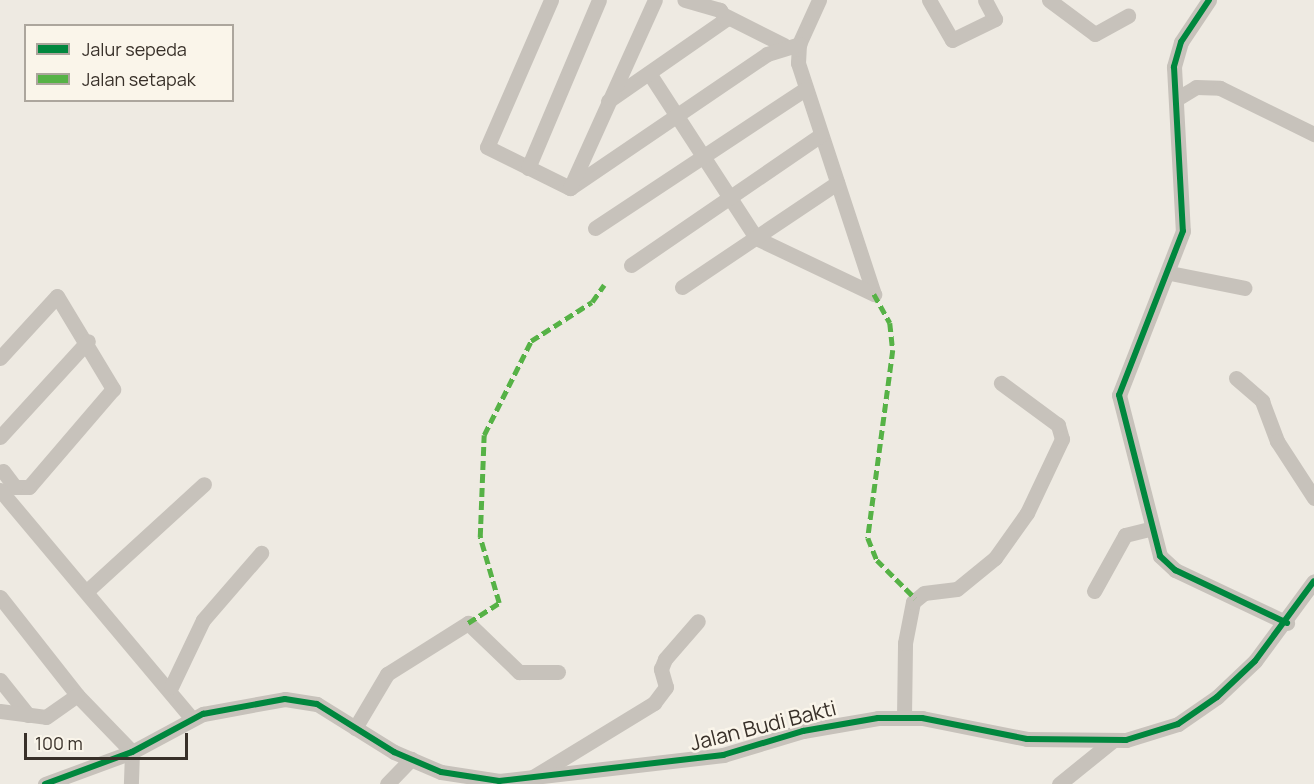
<!DOCTYPE html>
<html>
<head>
<meta charset="utf-8">
<style>
  body { margin:0 }
  #map { position:relative; width:1314px; height:784px; overflow:hidden; background:#eeeae2; font-family:Manrope,sans-serif }
  div>[style] { position:absolute }
  [style*='--x'] { left:calc(var(--x)*1px); top:calc(var(--y)*1px); width:calc(var(--w)*1px); rotate:calc(var(--a)*1deg) }
  .minor>* { height:15px; margin:-7.5px; padding:0 7.5px; transform-origin:7.5px; border-radius:7.5px; background:#c7c2bb }
  .quiet>* { height:4.5px; margin-top:-2.25px; transform-origin:0; background:repeating-linear-gradient(90deg,#56b246 0 9px,transparent 0 13.5px) }
  .cycleway>* { height:6px; margin:-3px; padding:0 3px; transform-origin:3px; border-radius:3px; background:#00873e }
  span { translate:-50% -50%; white-space:nowrap; text-align:center; line-height:1.15; -webkit-text-stroke:5px #faf5ea; paint-order:stroke }
  .street-label { font-size:21px; color:#383029 }
  .legend { position:absolute; left:24px; top:24px; width:210px; height:78px; box-sizing:border-box; background:#faf5ea; border:2px solid #aca69d; margin:0; padding:8px 10px; list-style:none; font-size:18px; color:#383029 }
  .legend li { display:flex; align-items:center; gap:12px; height:30px }
  .legend b { width:30px; border:2px solid #aca69d }
  .scale { position:absolute; left:24px; top:733px; width:164px; height:27px; box-sizing:border-box; border:3px solid #383029; border-top:0; padding-left:8px; font-size:18px; line-height:21px; white-space:nowrap; color:#383029; -webkit-text-stroke:4px #faf5ea; paint-order:stroke }
</style>
</head>
<body>
<div id="map">
  <div class="minor">
    <div style="--x:551;--y:0;--w:160;--a:113.5"></div>
    <div style="--x:487;--y:147;--w:93;--a:26.3"></div>
    <div style="--x:819;--y:0;--w:48;--a:114.4"></div>
    <div style="--x:799;--y:44;--w:19;--a:93"></div>
    <div style="--x:798;--y:63;--w:243;--a:71.8"></div>
    <div style="--x:929;--y:0;--w:46;--a:60.1"></div>
    <div style="--x:952;--y:40;--w:48;--a:-26"></div>
    <div style="--x:995;--y:19;--w:21;--a:-118"></div>
    <div style="--x:1049;--y:0;--w:57;--a:36.5"></div>
    <div style="--x:1095;--y:34;--w:38;--a:-29"></div>
    <div style="--x:1209;--y:0;--w:50;--a:123.7"></div>
    <div style="--x:1181;--y:42;--w:26;--a:106"></div>
    <div style="--x:1174;--y:67;--w:164;--a:86.9"></div>
    <div style="--x:1183;--y:231;--w:176;--a:111.3"></div>
    <div style="--x:1119;--y:395;--w:166;--a:75.7"></div>
    <div style="--x:1160;--y:556;--w:21;--a:43"></div>
    <div style="--x:1175;--y:570;--w:124;--a:25.3"></div>
    <div style="--x:726;--y:16;--w:65;--a:26.6"></div>
    <div style="--x:649;--y:73;--w:197;--a:57"></div>
    <div style="--x:756;--y:238;--w:131;--a:25.4"></div>
    <div style="--x:1178;--y:98;--w:21;--a:-31"></div>
    <div style="--x:1196;--y:87;--w:24;--a:2"></div>
    <div style="--x:1220;--y:88;--w:105;--a:26.1"></div>
    <div style="--x:608;--y:101;--w:144;--a:-34.8"></div>
    <div style="--x:726;--y:19;--w:11;--a:-124"></div>
    <div style="--x:720;--y:10;--w:37;--a:-164"></div>
    <div style="--x:528;--y:168;--w:182;--a:-67.1"></div>
    <div style="--x:570;--y:188;--w:238;--a:-34.2"></div>
    <div style="--x:767;--y:54;--w:34;--a:-17"></div>
    <div style="--x:570;--y:188;--w:206;--a:-65.7"></div>
    <div style="--x:595;--y:228;--w:252;--a:-33.5"></div>
    <div style="--x:631;--y:265;--w:230;--a:-34.4"></div>
    <div style="--x:1170;--y:273;--w:76;--a:11.3"></div>
    <div style="--x:682;--y:287;--w:187;--a:-33.9"></div>
    <div style="--x:0;--y:358;--w:84;--a:-47.4"></div>
    <div style="--x:57;--y:296;--w:109;--a:58.9"></div>
    <div style="--x:113;--y:389;--w:129;--a:130.6"></div>
    <div style="--x:29;--y:487;--w:14;--a:180"></div>
    <div style="--x:15;--y:487;--w:20;--a:-127"></div>
    <div style="--x:1236;--y:378;--w:35;--a:41"></div>
    <div style="--x:1262;--y:401;--w:43;--a:69.4"></div>
    <div style="--x:1277;--y:441;--w:68;--a:57"></div>
    <div style="--x:0;--y:437;--w:130;--a:-47.5"></div>
    <div style="--x:0;--y:490;--w:299;--a:50"></div>
    <div style="--x:88;--y:590;--w:157;--a:-42.4"></div>
    <div style="--x:1094;--y:591;--w:64;--a:-61"></div>
    <div style="--x:1125;--y:535;--w:25;--a:-14"></div>
    <div style="--x:0;--y:597;--w:125;--a:51.8"></div>
    <div style="--x:77;--y:695;--w:79;--a:46"></div>
    <div style="--x:132;--y:752;--w:32;--a:92"></div>
    <div style="--x:0;--y:680;--w:45;--a:51.3"></div>
    <div style="--x:171;--y:687;--w:74;--a:-64.5"></div>
    <div style="--x:203;--y:620;--w:89;--a:-49.1"></div>
    <div style="--x:0;--y:711;--w:46;--a:7.4"></div>
    <div style="--x:46;--y:717;--w:38;--a:-35"></div>
    <div style="--x:904;--y:717;--w:74;--a:-89.2"></div>
    <div style="--x:905;--y:643;--w:42;--a:-79"></div>
    <div style="--x:913;--y:602;--w:14;--a:-39"></div>
    <div style="--x:924;--y:593;--w:33;--a:-7"></div>
    <div style="--x:957;--y:589;--w:49;--a:-39.2"></div>
    <div style="--x:995;--y:558;--w:55;--a:-54.6"></div>
    <div style="--x:1027;--y:513;--w:82;--a:-64.7"></div>
    <div style="--x:1062;--y:439;--w:15;--a:-106"></div>
    <div style="--x:1058;--y:425;--w:71;--a:-143.6"></div>
    <div style="--x:355;--y:728;--w:63;--a:-59.3"></div>
    <div style="--x:387;--y:674;--w:96;--a:-32.2"></div>
    <div style="--x:468;--y:623;--w:71;--a:43.9"></div>
    <div style="--x:519;--y:672;--w:39;--a:0"></div>
    <div style="--x:528;--y:780;--w:148;--a:-31.4"></div>
    <div style="--x:654;--y:703;--w:20;--a:-53"></div>
    <div style="--x:666;--y:687;--w:19;--a:-106"></div>
    <div style="--x:661;--y:669;--w:11;--a:-68"></div>
    <div style="--x:665;--y:659;--w:50;--a:-49"></div>
    <div style="--x:45;--y:784;--w:93;--a:-20.2"></div>
    <div style="--x:132;--y:752;--w:81;--a:-28.2"></div>
    <div style="--x:203;--y:714;--w:83;--a:-10.4"></div>
    <div style="--x:285;--y:699;--w:32;--a:9"></div>
    <div style="--x:317;--y:704;--w:91;--a:31.9"></div>
    <div style="--x:394;--y:752;--w:51;--a:23.1"></div>
    <div style="--x:441;--y:772;--w:59;--a:8.8"></div>
    <div style="--x:499;--y:781;--w:226;--a:-6.6"></div>
    <div style="--x:723;--y:755;--w:84;--a:-16.7"></div>
    <div style="--x:803;--y:731;--w:76;--a:-9.8"></div>
    <div style="--x:878;--y:718;--w:44;--a:0"></div>
    <div style="--x:922;--y:718;--w:107;--a:11.3"></div>
    <div style="--x:1027;--y:739;--w:99;--a:0.6"></div>
    <div style="--x:1126;--y:740;--w:54;--a:-17.1"></div>
    <div style="--x:1178;--y:724;--w:47;--a:-34.7"></div>
    <div style="--x:1217;--y:697;--w:52;--a:-43.5"></div>
    <div style="--x:1255;--y:661;--w:99;--a:-53.6"></div>
    <div style="--x:387;--y:784;--w:35;--a:-46"></div>
    <div style="--x:1059;--y:784;--w:67;--a:-38.9"></div>
  </div>
  <div class="quiet">
    <div style="--x:874;--y:294;--w:33;--a:61"></div>
    <div style="--x:890;--y:323;--w:27;--a:84"></div>
    <div style="--x:893;--y:350;--w:190;--a:97.6"></div>
    <div style="--x:868;--y:538;--w:24;--a:68"></div>
    <div style="--x:877;--y:560;--w:54;--a:45"></div>
    <div style="--x:468;--y:623;--w:37;--a:-33"></div>
    <div style="--x:499;--y:603;--w:69;--a:-106.1"></div>
    <div style="--x:480;--y:537;--w:102;--a:-87.8"></div>
    <div style="--x:484;--y:435;--w:105;--a:-63.4"></div>
    <div style="--x:531;--y:341;--w:72;--a:-32.6"></div>
    <div style="--x:592;--y:302;--w:21;--a:-55"></div>
  </div>
  <div class="cycleway">
    <div style="--x:1209;--y:0;--w:50;--a:123.7"></div>
    <div style="--x:1181;--y:42;--w:26;--a:106"></div>
    <div style="--x:1174;--y:67;--w:164;--a:86.9"></div>
    <div style="--x:1183;--y:231;--w:176;--a:111.3"></div>
    <div style="--x:1119;--y:395;--w:166;--a:75.7"></div>
    <div style="--x:1160;--y:556;--w:21;--a:43"></div>
    <div style="--x:1175;--y:570;--w:124;--a:25.3"></div>
    <div style="--x:45;--y:784;--w:93;--a:-20.2"></div>
    <div style="--x:132;--y:752;--w:81;--a:-28.2"></div>
    <div style="--x:203;--y:714;--w:83;--a:-10.4"></div>
    <div style="--x:285;--y:699;--w:32;--a:9"></div>
    <div style="--x:317;--y:704;--w:91;--a:31.9"></div>
    <div style="--x:394;--y:752;--w:51;--a:23.1"></div>
    <div style="--x:441;--y:772;--w:59;--a:8.8"></div>
    <div style="--x:499;--y:781;--w:226;--a:-6.6"></div>
    <div style="--x:723;--y:755;--w:84;--a:-16.7"></div>
    <div style="--x:803;--y:731;--w:76;--a:-9.8"></div>
    <div style="--x:878;--y:718;--w:44;--a:0"></div>
    <div style="--x:922;--y:718;--w:107;--a:11.3"></div>
    <div style="--x:1027;--y:739;--w:99;--a:0.6"></div>
    <div style="--x:1126;--y:740;--w:54;--a:-17.1"></div>
    <div style="--x:1178;--y:724;--w:47;--a:-34.7"></div>
    <div style="--x:1217;--y:697;--w:52;--a:-43.5"></div>
    <div style="--x:1255;--y:661;--w:99;--a:-53.6"></div>
  </div>
  <div class="street-label">
    <span style="left:763px;top:725px;rotate:-14deg">Jalan Budi Bakti</span>
  </div>
  <ul class="legend">
  <li><b style="height:8px;background:#00873e"></b>Jalur sepeda</li>
  <li><b style="height:8px;background:#56b246"></b>Jalan setapak</li>
  </ul>
  <div class="scale">100 m</div>
</div>
</body>
</html>
